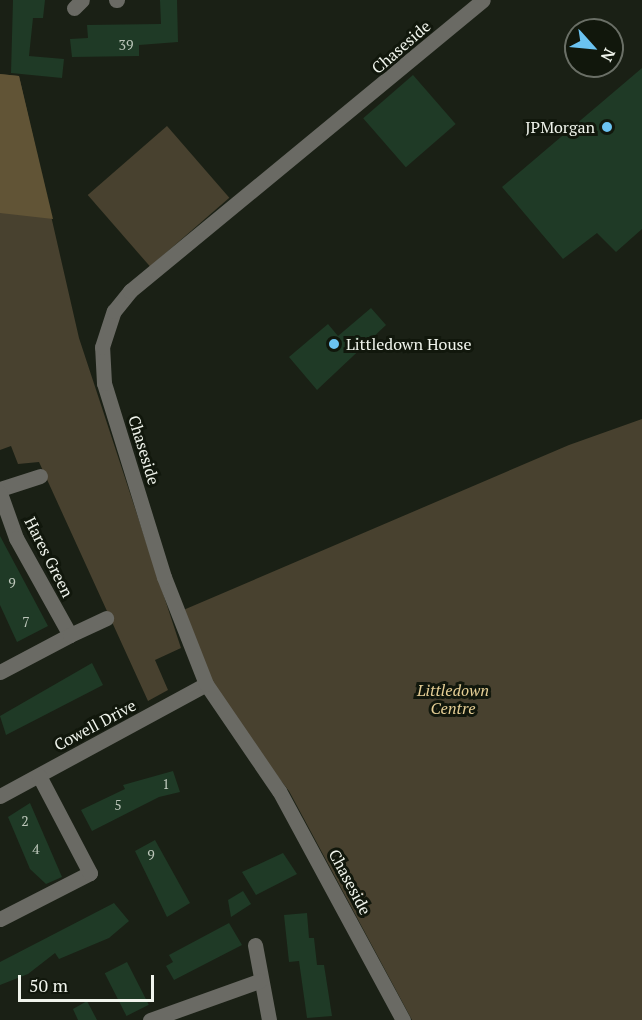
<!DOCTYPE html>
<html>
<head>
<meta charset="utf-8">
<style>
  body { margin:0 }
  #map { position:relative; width:642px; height:1020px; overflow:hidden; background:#1a2015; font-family:"PT Serif",serif }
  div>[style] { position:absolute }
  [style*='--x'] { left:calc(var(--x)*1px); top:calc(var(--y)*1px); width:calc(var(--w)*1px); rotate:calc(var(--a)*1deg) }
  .green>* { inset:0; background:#48412f; transform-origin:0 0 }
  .forest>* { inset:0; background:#615436 }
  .building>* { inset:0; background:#1f3a26; transform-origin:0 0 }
  .street>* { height:15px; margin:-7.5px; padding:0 7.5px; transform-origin:7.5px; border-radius:7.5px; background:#6a6a64 }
  .dots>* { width:16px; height:16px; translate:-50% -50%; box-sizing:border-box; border:3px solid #11170c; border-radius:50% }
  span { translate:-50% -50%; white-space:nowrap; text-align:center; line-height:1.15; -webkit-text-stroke:6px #11170c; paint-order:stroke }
  .number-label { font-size:14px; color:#bcc6ba }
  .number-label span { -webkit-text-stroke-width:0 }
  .street-label { font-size:16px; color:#f0f4ec }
  .poi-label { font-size:16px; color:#f0f4ec }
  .right { translate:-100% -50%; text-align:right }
  .left { translate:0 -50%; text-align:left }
  .park-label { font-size:16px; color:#e5ce95; font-style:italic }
  .north { position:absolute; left:564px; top:18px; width:60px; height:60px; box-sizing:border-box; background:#11170c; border:2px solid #6a6f66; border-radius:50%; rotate:117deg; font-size:16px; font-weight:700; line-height:24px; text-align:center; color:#f0f4ec }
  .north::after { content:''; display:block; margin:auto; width:21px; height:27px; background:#6bc3f2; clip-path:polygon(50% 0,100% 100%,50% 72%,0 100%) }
  .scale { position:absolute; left:18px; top:975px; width:136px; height:27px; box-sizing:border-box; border:3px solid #f0f4ec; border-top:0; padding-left:8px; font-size:18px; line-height:21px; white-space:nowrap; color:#f0f4ec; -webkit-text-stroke:4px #11170c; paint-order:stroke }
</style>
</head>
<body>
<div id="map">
  <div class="green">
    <div style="clip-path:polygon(0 74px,19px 76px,79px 338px,181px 648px,155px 660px,168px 690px,148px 701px,39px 462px,18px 464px,11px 446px,0 450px)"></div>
    <div style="left:167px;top:126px;width:95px;height:105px;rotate:49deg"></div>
    <div style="clip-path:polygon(642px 419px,642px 1020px,412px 1020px,289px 791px,206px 684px,181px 611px,569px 445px)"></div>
  </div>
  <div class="forest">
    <div style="clip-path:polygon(0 74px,19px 76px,53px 219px,0 213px)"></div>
  </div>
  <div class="building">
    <div style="clip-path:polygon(13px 0,45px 0,43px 18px,33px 18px,29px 56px,64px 59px,62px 78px,11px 73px)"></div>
    <div style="clip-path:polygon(160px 0,177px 0,178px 42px,139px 45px,139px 56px,72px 57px,70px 39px,88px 38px,87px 25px,161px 24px)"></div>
    <div style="clip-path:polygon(642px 68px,642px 229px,616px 252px,597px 233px,563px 259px,502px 187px)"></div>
    <div style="left:413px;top:75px;width:65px;height:66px;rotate:49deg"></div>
    <div style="clip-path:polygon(371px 308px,386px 325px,317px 390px,289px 357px,328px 324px,338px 336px)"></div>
    <div style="clip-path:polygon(0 536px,48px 626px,17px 642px,0 605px)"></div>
    <div style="clip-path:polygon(92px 663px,103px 685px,6px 735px,0 716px)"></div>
    <div style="clip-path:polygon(173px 771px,180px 792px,159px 797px,92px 831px,81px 810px,125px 789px,123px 785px)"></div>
    <div style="clip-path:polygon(30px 803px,62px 877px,46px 884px,30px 869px,8px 817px)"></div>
    <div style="clip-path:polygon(155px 840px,190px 903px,167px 917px,135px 851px)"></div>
    <div style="clip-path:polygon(283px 853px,297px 874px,256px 895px,242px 872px)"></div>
    <div style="clip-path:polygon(243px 891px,251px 904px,231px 917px,228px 900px)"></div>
    <div style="clip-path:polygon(114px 903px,129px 921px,109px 938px,59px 959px,55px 953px,28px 974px,0 985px,0 962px)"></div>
    <div style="clip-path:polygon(307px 913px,309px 938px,314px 938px,317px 965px,324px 965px,332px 1016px,307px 1018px,299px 961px,289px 962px,284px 915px)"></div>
    <div style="clip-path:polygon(229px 923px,242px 945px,174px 980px,166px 966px,173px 962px,169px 955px)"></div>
    <div style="left:127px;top:962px;width:48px;height:25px;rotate:63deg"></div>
    <div style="clip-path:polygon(87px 1001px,97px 1020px,78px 1020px,73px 1009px)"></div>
  </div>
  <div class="street">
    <div style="--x:116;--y:0;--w:1;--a:0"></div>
    <div style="--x:74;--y:8;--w:11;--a:-45"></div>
    <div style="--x:0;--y:489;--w:42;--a:-18"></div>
    <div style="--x:0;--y:493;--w:48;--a:70.4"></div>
    <div style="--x:16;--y:538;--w:111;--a:60.9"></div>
    <div style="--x:70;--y:635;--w:79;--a:152.1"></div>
    <div style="--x:70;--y:635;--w:40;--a:-25"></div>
    <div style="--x:0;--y:796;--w:234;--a:-28.5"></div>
    <div style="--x:0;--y:919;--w:101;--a:-27.1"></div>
    <div style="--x:90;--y:873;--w:110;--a:-117.7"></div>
    <div style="--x:255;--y:945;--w:76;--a:79.4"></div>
    <div style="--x:150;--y:1020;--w:116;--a:-19.7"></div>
    <div style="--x:403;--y:1020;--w:260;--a:-118.4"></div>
    <div style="--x:279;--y:791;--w:130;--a:-124.3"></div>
    <div style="--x:206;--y:684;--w:115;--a:-111.4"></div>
    <div style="--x:164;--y:577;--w:203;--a:-107.2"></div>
    <div style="--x:104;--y:383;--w:36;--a:-93"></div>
    <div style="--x:102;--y:347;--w:38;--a:-72"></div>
    <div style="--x:114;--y:311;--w:26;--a:-51"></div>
    <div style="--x:130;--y:291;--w:457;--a:-39.5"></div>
  </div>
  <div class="dots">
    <div style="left:607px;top:127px;background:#6bc3f2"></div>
    <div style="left:334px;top:344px;background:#6bc3f2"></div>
  </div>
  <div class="number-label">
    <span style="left:126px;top:45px">39</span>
    <span style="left:12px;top:583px">9</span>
    <span style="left:26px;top:622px">7</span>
    <span style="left:166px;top:784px">1</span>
    <span style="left:118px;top:805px">5</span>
    <span style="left:25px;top:821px">2</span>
    <span style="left:36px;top:849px">4</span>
    <span style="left:151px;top:855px">9</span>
  </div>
  <div class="street-label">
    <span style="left:401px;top:47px;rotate:-41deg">Chaseside</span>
    <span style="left:144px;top:450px;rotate:73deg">Chaseside</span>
    <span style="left:49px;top:557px;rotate:63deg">Hares Green</span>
    <span style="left:95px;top:725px;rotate:-28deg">Cowell Drive</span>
    <span style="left:350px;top:882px;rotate:62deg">Chaseside</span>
  </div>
  <div class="poi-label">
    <span class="right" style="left:595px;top:127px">JPMorgan</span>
    <span class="left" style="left:346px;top:344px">Littledown House</span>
  </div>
  <div class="park-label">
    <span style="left:453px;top:699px">Littledown<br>Centre</span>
  </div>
  <div class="north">N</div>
  <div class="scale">50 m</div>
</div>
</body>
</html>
